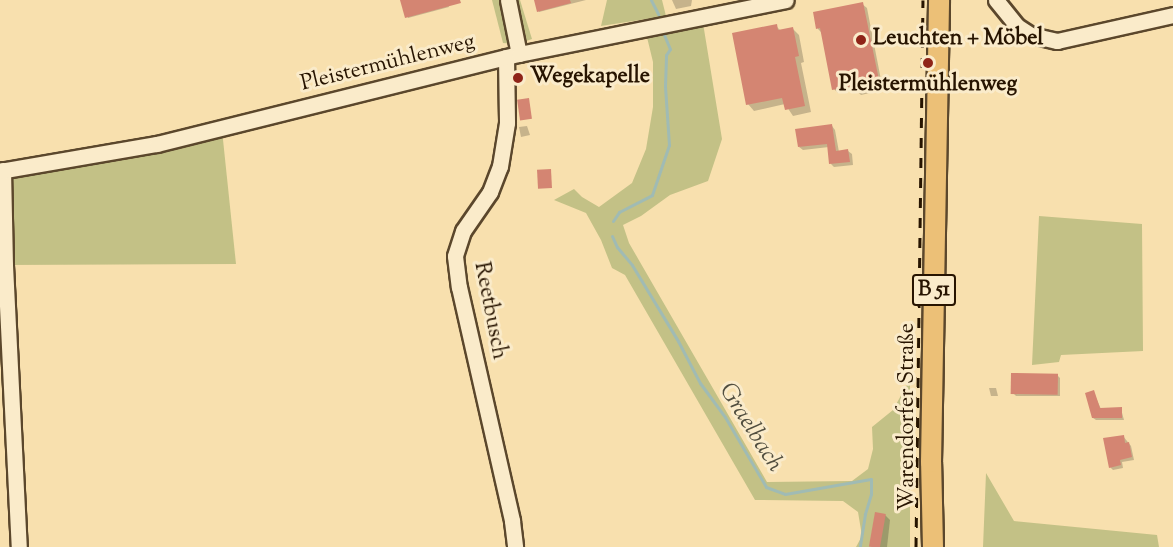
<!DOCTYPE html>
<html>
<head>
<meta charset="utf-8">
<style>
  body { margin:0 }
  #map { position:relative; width:1173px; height:547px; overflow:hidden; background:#f8e0ae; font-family:"Sorts Mill Goudy",serif }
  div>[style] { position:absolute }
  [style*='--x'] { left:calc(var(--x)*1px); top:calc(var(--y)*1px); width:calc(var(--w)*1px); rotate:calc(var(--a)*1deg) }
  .green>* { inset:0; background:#c3c186 }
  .shadow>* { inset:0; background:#0003 }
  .stream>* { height:3px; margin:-1.5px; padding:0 1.5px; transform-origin:1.5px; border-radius:1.5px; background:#a0bbb4 }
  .building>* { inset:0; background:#d48572; transform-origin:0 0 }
  .roads { filter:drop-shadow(2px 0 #5b472c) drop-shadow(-2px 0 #5b472c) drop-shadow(0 2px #5b472c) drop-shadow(0 -2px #5b472c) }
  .minor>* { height:15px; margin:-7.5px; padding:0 7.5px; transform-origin:7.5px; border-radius:7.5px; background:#faebca }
  .major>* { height:20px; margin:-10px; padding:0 10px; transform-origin:10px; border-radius:10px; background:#ecc077 }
  .rail>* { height:3px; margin-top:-1.5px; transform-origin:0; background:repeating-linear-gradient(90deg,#271400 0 10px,transparent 0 20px) }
  .dots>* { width:16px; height:16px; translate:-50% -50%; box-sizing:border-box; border:3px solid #faebca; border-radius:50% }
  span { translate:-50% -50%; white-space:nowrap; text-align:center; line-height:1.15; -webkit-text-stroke:6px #faebca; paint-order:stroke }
  .shield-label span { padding:2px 4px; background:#faebca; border:2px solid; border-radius:4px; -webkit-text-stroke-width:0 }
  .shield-label { font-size:21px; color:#271400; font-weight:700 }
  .poi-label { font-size:22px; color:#271400; font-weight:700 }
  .left { translate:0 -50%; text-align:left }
  .street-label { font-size:22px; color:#271400 }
  .water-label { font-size:24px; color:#514e3f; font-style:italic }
</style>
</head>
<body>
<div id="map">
  <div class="green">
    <div style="clip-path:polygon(492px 0,520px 0,532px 39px,518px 44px,503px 43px)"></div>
    <div style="clip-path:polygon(607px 0,662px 0,666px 16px,601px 26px)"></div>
    <div style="clip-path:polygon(702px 17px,722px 139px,708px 181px,670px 195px,641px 216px,623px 225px,629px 243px,767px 482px,852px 481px,868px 469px,873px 449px,872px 427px,893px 410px,910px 379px,910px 547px,856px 547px,862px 536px,858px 512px,843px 501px,755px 500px,625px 275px,612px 268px,601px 240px,586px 213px,554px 200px,574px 189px,582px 197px,599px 207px,632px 183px,646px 149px,653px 107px,653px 62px,645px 29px)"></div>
    <div style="clip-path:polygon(222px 130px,236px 264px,5px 265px,3px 170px)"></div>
    <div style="clip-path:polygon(1039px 216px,1142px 224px,1143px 351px,1061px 355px,1059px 362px,1032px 365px)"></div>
    <div style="clip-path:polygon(986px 473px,1014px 521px,1157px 535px,1159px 547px,983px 547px)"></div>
  </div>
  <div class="shadow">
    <div style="clip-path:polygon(402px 0,447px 0,449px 7px,408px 18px)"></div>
    <div style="clip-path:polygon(535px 0,586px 0,539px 12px)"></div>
    <div style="clip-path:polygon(672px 0,692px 0,691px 6px,676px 9px)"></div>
    <div style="clip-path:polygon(862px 4px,867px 8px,882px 85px,873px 86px,874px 92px,861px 95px,856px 90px,838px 93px,834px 89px,823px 34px,818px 29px,815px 13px)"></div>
    <div style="clip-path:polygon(776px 26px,781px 31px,792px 28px,799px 35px,804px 62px,801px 63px,811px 112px,793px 116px,785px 104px,754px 111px,748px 104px)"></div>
    <div style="clip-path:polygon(527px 126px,530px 135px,521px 137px,519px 127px)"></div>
    <div style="clip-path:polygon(832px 126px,835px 130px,839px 152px,848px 151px,852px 154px,853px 165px,834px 167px,831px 164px,829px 147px,803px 150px,799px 147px)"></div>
    <div style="clip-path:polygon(1057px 375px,1060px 378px,1060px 396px,1016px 396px,1013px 393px)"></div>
    <div style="clip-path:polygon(989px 388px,996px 388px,998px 396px,991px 396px)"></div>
    <div style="clip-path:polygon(1093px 391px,1101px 409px,1121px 409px,1124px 420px,1096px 420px,1093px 418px)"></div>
    <div style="clip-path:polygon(1123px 436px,1131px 446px,1134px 460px,1122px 462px,1123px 468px,1113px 470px,1110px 467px)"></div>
    <div style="clip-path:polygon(885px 515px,890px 520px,887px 547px,873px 547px)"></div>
  </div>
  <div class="stream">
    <div style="--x:651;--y:0;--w:16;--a:63"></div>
    <div style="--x:613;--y:221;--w:11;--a:-56"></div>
    <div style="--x:619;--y:212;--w:37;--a:-27"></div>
    <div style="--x:652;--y:195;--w:53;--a:-71.2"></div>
    <div style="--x:669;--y:145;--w:59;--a:-93.9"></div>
    <div style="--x:665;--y:86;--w:31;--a:-88"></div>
    <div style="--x:666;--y:55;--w:7;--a:-56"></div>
    <div style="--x:670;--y:49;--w:15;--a:-113"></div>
    <div style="--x:612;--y:236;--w:12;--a:66"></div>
    <div style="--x:617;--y:247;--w:23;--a:50"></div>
    <div style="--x:632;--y:265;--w:89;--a:58.8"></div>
    <div style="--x:678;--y:341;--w:47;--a:62.4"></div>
    <div style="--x:700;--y:383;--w:42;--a:53.7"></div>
    <div style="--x:725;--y:417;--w:81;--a:59.6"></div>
    <div style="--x:766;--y:487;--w:20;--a:20"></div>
    <div style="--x:785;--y:494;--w:87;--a:-9.9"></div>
    <div style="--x:871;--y:479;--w:15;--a:90"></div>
    <div style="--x:871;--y:494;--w:21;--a:107"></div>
    <div style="--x:865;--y:514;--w:33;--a:99"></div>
  </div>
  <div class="building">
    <div style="clip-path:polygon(400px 0,460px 0,461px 3px,405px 18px)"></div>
    <div style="clip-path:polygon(534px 0,570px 0,571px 3px,537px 12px)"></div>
    <div style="clip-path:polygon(863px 2px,879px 80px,869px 82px,871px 88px,856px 91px,852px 86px,832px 90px,820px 28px,816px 29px,813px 12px)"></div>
    <div style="clip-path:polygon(777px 24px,778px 30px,793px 27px,799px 56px,795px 57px,805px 106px,785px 110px,782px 98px,746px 105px,732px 33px)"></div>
    <div style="left:529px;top:98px;width:21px;height:12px;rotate:82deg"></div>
    <div style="clip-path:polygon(832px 124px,836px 151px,848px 149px,850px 162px,829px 164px,827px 144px,798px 147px,795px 129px)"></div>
    <div style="left:551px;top:169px;width:19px;height:14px;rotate:87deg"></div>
    <div style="left:1011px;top:373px;width:47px;height:21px;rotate:1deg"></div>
    <div style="clip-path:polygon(1094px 390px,1100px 408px,1122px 407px,1122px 418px,1092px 418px,1085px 393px)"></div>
    <div style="clip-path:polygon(1124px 435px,1125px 443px,1129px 442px,1132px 457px,1120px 460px,1121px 465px,1109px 468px,1103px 438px)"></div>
    <div style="left:875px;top:512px;width:11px;height:35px;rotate:10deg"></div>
  </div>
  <div class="roads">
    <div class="minor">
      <div style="--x:508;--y:0;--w:55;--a:78.5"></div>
      <div style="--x:996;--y:0;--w:33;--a:51"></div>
      <div style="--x:1017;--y:26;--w:17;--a:33"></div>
      <div style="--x:1031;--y:35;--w:27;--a:13"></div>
      <div style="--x:1057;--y:41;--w:119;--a:-12.6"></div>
      <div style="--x:506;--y:57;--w:66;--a:89.1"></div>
      <div style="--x:507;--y:123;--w:44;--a:99.2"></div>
      <div style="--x:500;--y:166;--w:28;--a:111"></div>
      <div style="--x:490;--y:192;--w:47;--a:124.7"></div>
      <div style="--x:463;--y:231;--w:26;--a:108"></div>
      <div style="--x:455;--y:256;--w:31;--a:83"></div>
      <div style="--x:459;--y:287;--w:240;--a:77.2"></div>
      <div style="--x:512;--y:521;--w:26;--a:83"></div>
      <div style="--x:3;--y:170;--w:95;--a:88.8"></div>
      <div style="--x:5;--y:265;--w:282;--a:87.2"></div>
      <div style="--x:0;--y:171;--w:159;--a:-9.8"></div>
      <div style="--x:157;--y:144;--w:373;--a:-14"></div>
      <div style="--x:519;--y:54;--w:272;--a:-11.4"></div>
    </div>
    <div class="major">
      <div style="--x:933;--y:547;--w:85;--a:-91.3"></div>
      <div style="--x:931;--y:462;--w:462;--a:-89"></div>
    </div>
  </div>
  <div class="rail">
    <div style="--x:916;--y:547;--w:547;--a:-89.27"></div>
  </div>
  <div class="dots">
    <div style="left:861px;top:40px;background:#8f2418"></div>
    <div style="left:928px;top:63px;background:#8f2418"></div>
    <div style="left:518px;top:78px;background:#8f2418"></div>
  </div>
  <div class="shield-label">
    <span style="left:934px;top:290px">B 51</span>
  </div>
  <div class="poi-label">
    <span class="left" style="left:873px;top:40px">Leuchten + Möbel</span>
    <span class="left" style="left:530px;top:78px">Wegekapelle</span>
    <span style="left:928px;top:86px">Pleistermühlenweg</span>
  </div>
  <div class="street-label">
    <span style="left:388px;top:64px;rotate:-14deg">Pleistermühlenweg</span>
    <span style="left:489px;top:311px;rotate:79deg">Reetbusch</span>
    <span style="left:909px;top:417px;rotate:-90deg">Warendorfer Straße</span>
  </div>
  <div class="water-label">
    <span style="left:750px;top:428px;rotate:58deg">Graelbach</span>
  </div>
</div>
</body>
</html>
